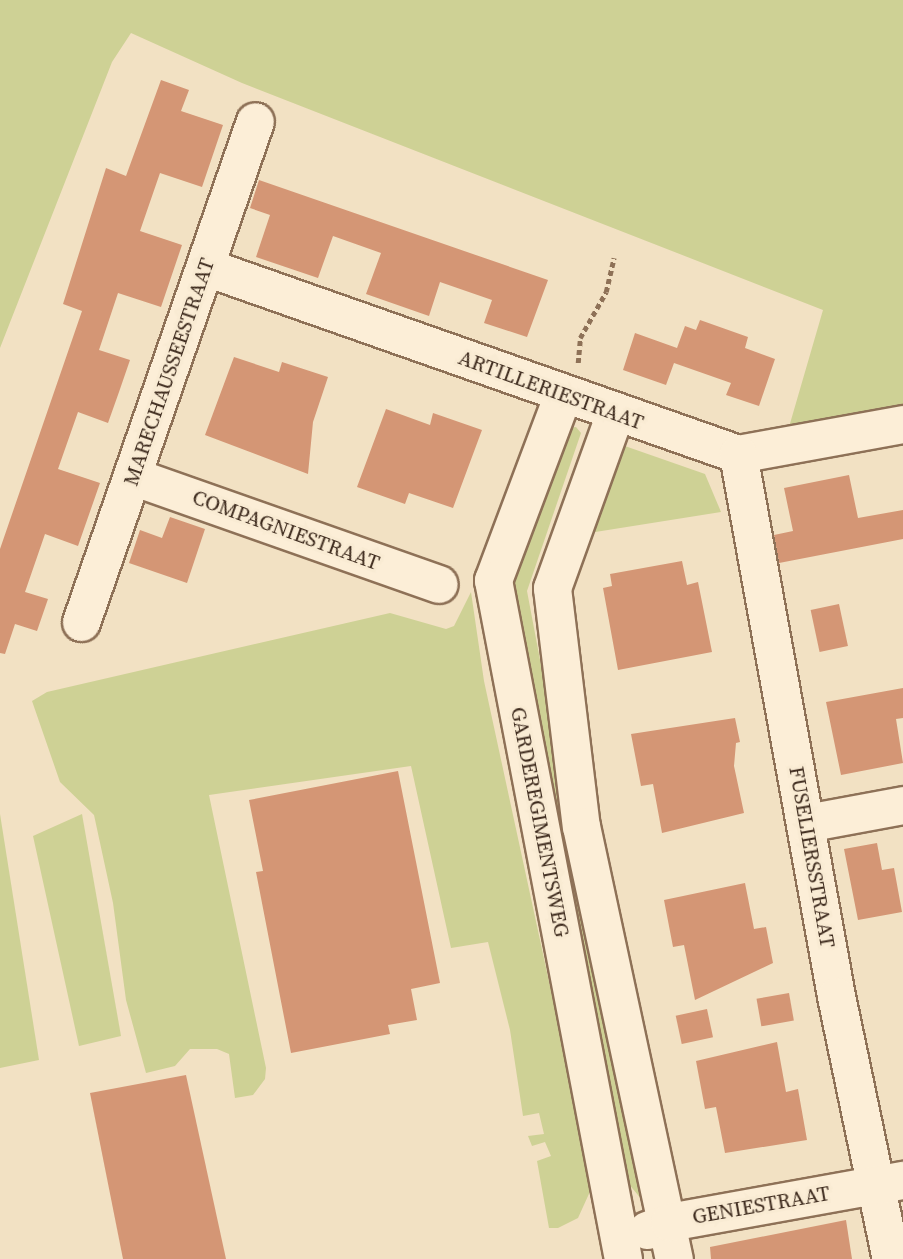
<!DOCTYPE html>
<html>
<head>
<meta charset="utf-8">
<style>
  body { margin:0 }
  #map { position:relative; width:903px; height:1259px; overflow:hidden; background:#f2e1c3; font-family:"Source Serif 4",serif }
  div>[style] { position:absolute }
  [style*='--x'] { left:calc(var(--x)*1px); top:calc(var(--y)*1px); width:calc(var(--w)*1px); rotate:calc(var(--a)*1deg) }
  .green>* { inset:0; background:#ced195 }
  .building>* { inset:0; background:#d49675; transform-origin:0 0 }
  .path>* { height:4.5px; margin-top:-2.25px; transform-origin:0; background:repeating-linear-gradient(90deg,#8e7157 0 5px,transparent 0 8.5px) }
  .roads { filter:drop-shadow(2px 0 #8e7157) drop-shadow(-2px 0 #8e7157) drop-shadow(0 2px #8e7157) drop-shadow(0 -2px #8e7157) }
  .street>* { height:37px; margin:-18.5px; padding:0 18.5px; transform-origin:18.5px; border-radius:18.5px; background:#fceed7 }
  span { translate:-50% -50%; white-space:nowrap; text-align:center; line-height:1.15; -webkit-text-stroke:6px #f9ebd3; paint-order:stroke }
  .street-label { font-size:21px; color:#3d2a1d }
</style>
</head>
<body>
<div id="map">
  <div class="green">
    <div style="clip-path:polygon(0 0,903px 0,903px 408px,789px 427px,823px 310px,242px 83px,131px 33px,112px 62px,0 348px)"></div>
    <div style="clip-path:polygon(576px 427px,581px 433px,527px 591px,642px 1200px,628px 1183px,622px 1163px,512px 585px,568px 428px)"></div>
    <div style="clip-path:polygon(622px 445px,705px 474px,721px 512px,589px 533px)"></div>
    <div style="clip-path:polygon(471px 592px,484px 681px,593px 1185px,578px 1218px,558px 1228px,549px 1228px,537px 1161px,551px 1156px,545px 1142px,532px 1146px,528px 1136px,544px 1134px,539px 1113px,523px 1116px,510px 1030px,488px 942px,451px 948px,411px 766px,209px 795px,266px 1068px,265px 1079px,253px 1095px,235px 1098px,229px 1054px,217px 1049px,190px 1049px,175px 1066px,146px 1073px,126px 1000px,113px 903px,94px 815px,60px 782px,32px 701px,47px 692px,390px 613px,446px 629px,454px 626px)"></div>
    <div style="clip-path:polygon(0 814px,39px 1060px,0 1068px)"></div>
    <div style="clip-path:polygon(82px 814px,121px 1036px,79px 1046px,33px 836px)"></div>
  </div>
  <div class="building">
    <div style="clip-path:polygon(161px 80px,189px 90px,181px 111px,223px 125px,202px 187px,160px 173px,140px 231px,182px 245px,161px 307px,118px 293px,99px 350px,130px 360px,119px 392px,108px 423px,78px 412px,58px 469px,100px 483px,78px 546px,45px 534px,25px 592px,48px 599px,37px 631px,15px 624px,5px 654px,0 653px,0 549px,82px 311px,63px 304px,106px 168px,126px 176px)"></div>
    <div style="clip-path:polygon(259px 180px,548px 280px,527px 337px,484px 323px,492px 300px,440px 282px,429px 316px,366px 294px,381px 253px,333px 236px,318px 278px,256px 257px,270px 215px,250px 208px)"></div>
    <div style="clip-path:polygon(700px 320px,748px 337px,745px 348px,775px 359px,759px 406px,726px 395px,731px 383px,674px 363px,666px 385px,623px 370px,635px 333px,677px 348px,685px 326px,696px 330px)"></div>
    <div style="clip-path:polygon(234px 357px,279px 372px,282px 362px,328px 377px,313px 422px,308px 474px,205px 435px)"></div>
    <div style="clip-path:polygon(386px 409px,430px 425px,433px 413px,482px 430px,453px 508px,409px 493px,405px 504px,357px 487px)"></div>
    <div style="clip-path:polygon(849px 475px,858px 518px,903px 510px,903px 539px,779px 563px,774px 535px,793px 531px,784px 488px)"></div>
    <div style="clip-path:polygon(170px 517px,205px 529px,187px 583px,129px 563px,140px 530px,162px 538px)"></div>
    <div style="clip-path:polygon(682px 561px,687px 585px,698px 582px,712px 652px,618px 670px,603px 588px,612px 586px,610px 574px)"></div>
    <div style="left:839px;top:604px;width:43px;height:29px;rotate:78deg"></div>
    <div style="clip-path:polygon(903px 688px,903px 718px,896px 719px,903px 763px,841px 775px,826px 702px)"></div>
    <div style="clip-path:polygon(735px 718px,740px 742px,736px 743px,734px 766px,744px 813px,662px 833px,653px 784px,641px 786px,631px 734px)"></div>
    <div style="clip-path:polygon(398px 771px,440px 983px,411px 989px,417px 1020px,388px 1025px,390px 1034px,291px 1053px,256px 872px,263px 871px,249px 800px)"></div>
    <div style="clip-path:polygon(877px 843px,882px 870px,894px 868px,902px 912px,858px 920px,844px 849px)"></div>
    <div style="clip-path:polygon(745px 883px,754px 929px,766px 927px,773px 963px,695px 1000px,684px 945px,673px 947px,664px 900px)"></div>
    <div style="left:789px;top:993px;width:28px;height:33px;rotate:80deg"></div>
    <div style="left:707px;top:1009px;width:29px;height:32px;rotate:78deg"></div>
    <div style="clip-path:polygon(777px 1042px,786px 1092px,798px 1089px,807px 1140px,725px 1153px,716px 1107px,705px 1109px,696px 1061px)"></div>
    <div style="clip-path:polygon(186px 1075px,226px 1259px,123px 1259px,90px 1093px)"></div>
    <div style="clip-path:polygon(846px 1220px,852px 1259px,711px 1259px,710px 1247px)"></div>
  </div>
  <div class="path">
    <div style="--x:578;--y:363;--w:25;--a:-85"></div>
    <div style="--x:580;--y:338;--w:53;--a:-60.5"></div>
    <div style="--x:606;--y:292;--w:35;--a:-77"></div>
  </div>
  <div class="roads">
    <div class="street">
      <div style="--x:206;--y:267;--w:564;--a:19.37"></div>
      <div style="--x:738;--y:454;--w:168;--a:-10.3"></div>
      <div style="--x:563;--y:394;--w:199;--a:110.6"></div>
      <div style="--x:493;--y:580;--w:691;--a:79.16"></div>
      <div style="--x:615;--y:413;--w:186;--a:109.8"></div>
      <div style="--x:552;--y:588;--w:240;--a:83.1"></div>
      <div style="--x:581;--y:826;--w:443;--a:77.9"></div>
      <div style="--x:738;--y:454;--w:551;--a:79.75"></div>
      <div style="--x:836;--y:996;--w:269;--a:78.2"></div>
      <div style="--x:132;--y:476;--w:325;--a:19.4"></div>
      <div style="--x:81;--y:622;--w:530;--a:-70.85"></div>
      <div style="--x:806;--y:823;--w:99;--a:-10.5"></div>
      <div style="--x:647;--y:1230;--w:23;--a:-20"></div>
      <div style="--x:669;--y:1222;--w:238;--a:-10.2"></div>
    </div>
  </div>
  <div class="street-label">
    <span style="left:169px;top:372px;rotate:-71deg">MARECHAUSSEESTRAAT</span>
    <span style="left:551px;top:390px;rotate:20deg">ARTILLERIESTRAAT</span>
    <span style="left:286px;top:530px;rotate:20deg">COMPAGNIESTRAAT</span>
    <span style="left:540px;top:822px;rotate:79deg">GARDEREGIMENTSWEG</span>
    <span style="left:812px;top:857px;rotate:80deg">FUSELIERSSTRAAT</span>
    <span style="left:761px;top:1205px;rotate:-10deg">GENIESTRAAT</span>
  </div>
</div>
</body>
</html>
